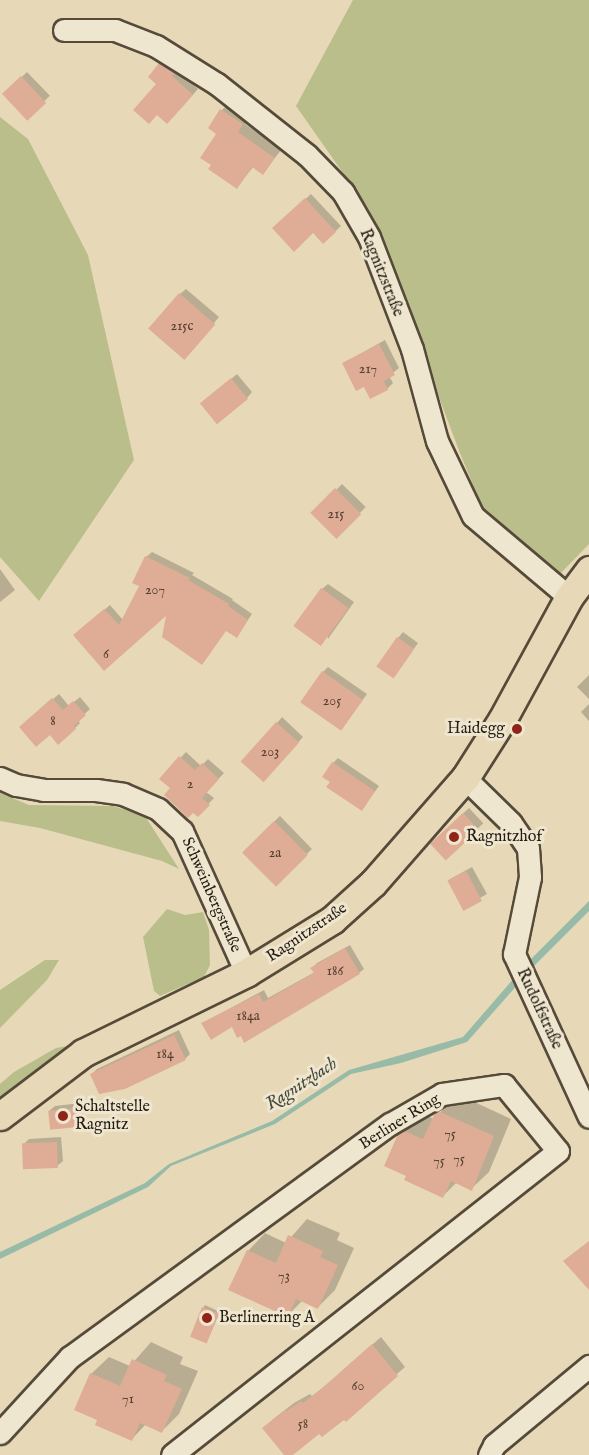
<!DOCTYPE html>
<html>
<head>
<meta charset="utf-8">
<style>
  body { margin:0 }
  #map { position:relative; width:589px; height:1455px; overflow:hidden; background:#e7d9b7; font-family:"IM FELL English",serif }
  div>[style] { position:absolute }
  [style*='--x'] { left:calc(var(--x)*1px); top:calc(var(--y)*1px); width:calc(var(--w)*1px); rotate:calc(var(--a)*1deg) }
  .green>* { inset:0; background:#babe8b }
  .water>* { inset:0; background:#98bba8 }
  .shadow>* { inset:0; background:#0003; transform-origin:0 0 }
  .building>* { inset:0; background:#dfad95; transform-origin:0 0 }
  .roads { filter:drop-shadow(2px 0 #564a3a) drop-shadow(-2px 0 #564a3a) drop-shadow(0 2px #564a3a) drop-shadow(0 -2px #564a3a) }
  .minor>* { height:21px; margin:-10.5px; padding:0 10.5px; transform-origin:10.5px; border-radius:10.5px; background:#efe6d0 }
  .major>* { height:27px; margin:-13.5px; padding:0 13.5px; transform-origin:13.5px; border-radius:13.5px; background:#e7d9b7 }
  .dots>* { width:16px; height:16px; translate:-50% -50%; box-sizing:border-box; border:3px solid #efe6d0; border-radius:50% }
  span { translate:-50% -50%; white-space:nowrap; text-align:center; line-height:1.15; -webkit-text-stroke:6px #efe6d0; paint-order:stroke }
  .number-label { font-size:14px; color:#544032 }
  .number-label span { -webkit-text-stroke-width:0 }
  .street-label { font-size:16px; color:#251b11 }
  .poi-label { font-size:16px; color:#251b11 }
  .right { translate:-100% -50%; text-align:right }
  .left { translate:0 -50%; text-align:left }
  .water-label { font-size:18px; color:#484b3e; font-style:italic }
</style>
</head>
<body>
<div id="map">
  <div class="green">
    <div style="clip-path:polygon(353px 0,589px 0,589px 544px,559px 575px,485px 515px,458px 448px,369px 210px,296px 106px)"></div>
    <div style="clip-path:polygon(0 117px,28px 139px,88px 255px,134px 460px,39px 601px,0 557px)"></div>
    <div style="clip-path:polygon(0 793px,29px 805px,113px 806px,145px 816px,179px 869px,162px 861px,40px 828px,0 821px)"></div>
    <div style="clip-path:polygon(167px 909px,185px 915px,203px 912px,209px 930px,210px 965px,204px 977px,160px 996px,154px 991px,143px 937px)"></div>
    <div style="clip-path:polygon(45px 960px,59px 960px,47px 980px,0 1028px,0 990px)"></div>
    <div style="clip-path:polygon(72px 1045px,71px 1048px,0 1097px,0 1084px,14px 1072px,56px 1048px)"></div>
  </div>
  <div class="water">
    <div style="clip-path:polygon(589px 901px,589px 911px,533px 967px,467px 1042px,401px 1063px,351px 1074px,275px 1124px,171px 1166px,148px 1187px,0 1259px,0 1252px,145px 1183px,169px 1164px,272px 1121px,349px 1070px,463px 1037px,528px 962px)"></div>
  </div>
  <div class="shadow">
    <div style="clip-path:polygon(166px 59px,198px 89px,173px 117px,161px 64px)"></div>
    <div style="left:27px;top:72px;width:33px;height:32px;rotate:46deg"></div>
    <div style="clip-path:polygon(230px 102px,250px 116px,245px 124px,282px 149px,263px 173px,254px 166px,237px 187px,213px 165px,222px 110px)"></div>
    <div style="clip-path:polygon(311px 194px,341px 226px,324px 242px,314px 231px,274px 228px)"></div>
    <div style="clip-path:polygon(186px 289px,219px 317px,190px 352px,180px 294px)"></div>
    <div style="clip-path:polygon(385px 340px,399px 368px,389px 376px,393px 383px,387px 389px,364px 385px,344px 363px)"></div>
    <div style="clip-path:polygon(237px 374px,252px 392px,247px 398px,208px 398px)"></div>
    <div style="left:342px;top:484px;width:33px;height:42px;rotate:44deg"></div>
    <div style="clip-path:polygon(152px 552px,194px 573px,192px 575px,233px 599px,232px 600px,252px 614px,237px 636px,227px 630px,169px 612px,104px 669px,80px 630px,110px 605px,123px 620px,141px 586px,146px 557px)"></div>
    <div style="clip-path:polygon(0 569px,15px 590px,0 602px)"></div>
    <div style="clip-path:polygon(328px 584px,354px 602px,328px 639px,322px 589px)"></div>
    <div style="clip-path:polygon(403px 632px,418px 643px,398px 671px,398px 638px)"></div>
    <div style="clip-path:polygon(328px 667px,367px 694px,346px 723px,323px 672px)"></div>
    <div style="clip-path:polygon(589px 675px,589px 699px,577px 687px)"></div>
    <div style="clip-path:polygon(59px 694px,69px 706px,80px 697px,90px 709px,78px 720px,80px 723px,75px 728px,26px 722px)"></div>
    <div style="clip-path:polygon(589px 704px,589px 721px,581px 712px)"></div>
    <div style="clip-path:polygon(282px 717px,303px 737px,269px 775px,277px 723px)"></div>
    <div style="clip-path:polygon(186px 752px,201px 766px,208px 759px,224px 773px,206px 792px,214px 798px,198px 815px,161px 778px)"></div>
    <div style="clip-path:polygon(338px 758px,379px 786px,362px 809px,332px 782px,333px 763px)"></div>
    <div style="left:469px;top:808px;width:21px;height:52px;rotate:47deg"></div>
    <div style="left:280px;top:816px;width:46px;height:51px;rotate:46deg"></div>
    <div style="left:472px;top:867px;width:31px;height:27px;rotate:61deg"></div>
    <div style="clip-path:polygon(350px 945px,364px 969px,359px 973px,233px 1025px,203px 1023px,264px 990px,268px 998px,315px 972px,312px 968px,317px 963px)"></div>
    <div style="clip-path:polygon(179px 1030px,190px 1054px,185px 1059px,92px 1074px,97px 1069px)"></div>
    <div style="clip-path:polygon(457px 1094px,511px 1119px,489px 1172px,471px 1189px,457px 1182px,443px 1196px,408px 1175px,399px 1135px,422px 1114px,434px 1119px)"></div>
    <div style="clip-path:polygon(81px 1103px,83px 1120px,77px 1126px,49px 1111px,55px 1106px)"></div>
    <div style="clip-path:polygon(61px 1137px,63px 1161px,57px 1166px,24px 1144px,29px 1139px)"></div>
    <div style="clip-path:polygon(307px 1219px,340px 1233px,337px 1240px,354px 1248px,335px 1290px,318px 1307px,303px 1300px,288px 1315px,248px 1251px,265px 1233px,286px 1243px)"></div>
    <div style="clip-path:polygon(205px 1305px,220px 1312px,208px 1339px,203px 1308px)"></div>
    <div style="clip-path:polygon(381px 1337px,405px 1367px,375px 1393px,290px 1455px,286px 1455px,272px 1420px,294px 1403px,310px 1394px,312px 1396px,330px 1382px)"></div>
    <div style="clip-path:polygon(151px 1342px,183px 1357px,180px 1364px,198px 1371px,179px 1414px,162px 1431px,146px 1424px,132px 1439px,99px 1419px,91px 1374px,109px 1357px,130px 1366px)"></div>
  </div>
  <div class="building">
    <div style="clip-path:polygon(159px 63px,174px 73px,172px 76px,193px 95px,167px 124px,157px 115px,149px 124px,133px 110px,156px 84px,148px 77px)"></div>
    <div style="left:21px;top:76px;width:37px;height:26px;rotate:47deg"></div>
    <div style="clip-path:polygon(220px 109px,243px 124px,238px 132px,275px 158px,263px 175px,252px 167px,237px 189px,208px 169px,211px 165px,200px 158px,216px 134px,208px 128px)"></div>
    <div style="clip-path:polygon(305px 198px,336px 232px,323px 244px,313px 233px,294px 252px,272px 228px)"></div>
    <div style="left:179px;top:293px;width:48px;height:47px;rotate:41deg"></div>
    <div style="clip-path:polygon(379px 344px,395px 375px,384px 381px,388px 390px,370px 399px,364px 387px,356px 391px,342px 363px)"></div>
    <div style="left:231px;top:378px;width:27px;height:40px;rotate:51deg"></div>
    <div style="left:335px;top:488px;width:37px;height:35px;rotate:45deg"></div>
    <div style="clip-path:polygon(145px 556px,190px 578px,188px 580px,229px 604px,228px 606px,248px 620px,237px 638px,226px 631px,202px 665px,162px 637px,166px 616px,104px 671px,73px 635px,104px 609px,119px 625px,139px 586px,132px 583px)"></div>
    <div style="left:321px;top:588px;width:34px;height:47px;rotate:36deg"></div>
    <div style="left:397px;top:637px;width:21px;height:36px;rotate:35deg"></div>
    <div style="left:322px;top:671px;width:50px;height:38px;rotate:35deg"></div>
    <div style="clip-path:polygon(52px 698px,63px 710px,73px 701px,86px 715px,74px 726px,76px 729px,58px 745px,50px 735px,36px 747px,19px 727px)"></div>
    <div style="left:276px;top:722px;width:31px;height:53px;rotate:42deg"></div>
    <div style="clip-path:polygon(179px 756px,195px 770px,202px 763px,219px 779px,202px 798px,210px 805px,198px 817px,193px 813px,188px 818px,164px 795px,170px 788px,159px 779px)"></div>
    <div style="clip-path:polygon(332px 762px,375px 791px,362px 811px,326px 787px,330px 782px,322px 777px)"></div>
    <div style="left:463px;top:813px;width:23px;height:45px;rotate:47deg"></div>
    <div style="left:274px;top:821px;width:48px;height:45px;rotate:45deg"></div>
    <div style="left:466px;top:871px;width:34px;height:21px;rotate:62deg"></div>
    <div style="clip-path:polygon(345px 948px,360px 974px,244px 1043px,241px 1036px,237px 1038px,232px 1027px,211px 1040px,201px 1023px,259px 994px,263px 1002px,314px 973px,310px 968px)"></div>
    <div style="clip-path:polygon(174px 1035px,186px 1060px,125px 1089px,99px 1094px,90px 1074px)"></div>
    <div style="left:76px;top:1108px;width:19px;height:28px;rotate:84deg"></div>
    <div style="clip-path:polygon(438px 1111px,494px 1136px,472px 1191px,451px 1181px,443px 1198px,404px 1180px,406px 1176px,384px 1166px,398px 1134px,404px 1131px,423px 1139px,435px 1113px)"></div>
    <div style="left:57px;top:1142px;width:26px;height:35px;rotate:88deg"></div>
    <div style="clip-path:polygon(288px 1235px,323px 1251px,320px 1257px,338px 1265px,318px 1309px,296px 1299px,288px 1317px,228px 1290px,247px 1250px,276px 1263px)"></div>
    <div style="clip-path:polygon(589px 1241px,589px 1290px,563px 1261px)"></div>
    <div style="left:202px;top:1307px;width:18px;height:32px;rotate:22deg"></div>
    <div style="clip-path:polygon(372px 1344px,398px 1376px,346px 1422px,344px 1420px,322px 1437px,319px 1434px,293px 1455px,284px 1455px,262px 1428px,285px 1410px,286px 1411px,301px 1401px,303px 1403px,320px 1390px)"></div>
    <div style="clip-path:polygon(132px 1359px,167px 1375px,164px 1381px,182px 1389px,162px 1433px,140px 1423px,132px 1441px,95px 1425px,97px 1420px,74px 1410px,90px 1373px,120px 1386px)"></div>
  </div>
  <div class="roads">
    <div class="minor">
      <div style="--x:64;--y:30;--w:51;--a:0"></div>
      <div style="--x:115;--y:30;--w:44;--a:21.3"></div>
      <div style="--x:156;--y:46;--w:72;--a:31.9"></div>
      <div style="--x:217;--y:84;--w:115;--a:38.3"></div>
      <div style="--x:307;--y:155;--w:52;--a:45.8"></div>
      <div style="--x:343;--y:192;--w:52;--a:60"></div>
      <div style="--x:369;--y:237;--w:120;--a:69"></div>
      <div style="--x:412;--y:349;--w:95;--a:74.8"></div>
      <div style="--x:437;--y:441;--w:83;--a:64.4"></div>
      <div style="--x:473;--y:516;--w:126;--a:40.2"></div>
      <div style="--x:0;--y:778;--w:17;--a:24"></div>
      <div style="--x:16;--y:785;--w:27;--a:10"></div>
      <div style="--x:43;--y:790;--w:53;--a:0"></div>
      <div style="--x:96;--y:790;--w:27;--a:8"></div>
      <div style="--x:123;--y:794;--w:38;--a:23"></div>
      <div style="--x:158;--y:809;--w:33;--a:43"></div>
      <div style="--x:182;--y:831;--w:156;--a:65.7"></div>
      <div style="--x:465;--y:778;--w:64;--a:44.4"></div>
      <div style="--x:511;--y:823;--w:30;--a:56"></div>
      <div style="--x:528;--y:848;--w:29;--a:86"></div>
      <div style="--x:530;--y:877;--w:79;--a:101.7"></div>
      <div style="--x:514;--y:954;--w:179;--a:65.3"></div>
      <div style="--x:0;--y:1433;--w:103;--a:-47.4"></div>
      <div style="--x:70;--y:1357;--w:396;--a:-36.1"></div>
      <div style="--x:390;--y:1124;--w:60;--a:-30"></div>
      <div style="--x:442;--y:1094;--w:63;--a:-8.3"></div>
      <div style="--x:504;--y:1085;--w:85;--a:50.7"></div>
      <div style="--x:558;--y:1151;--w:491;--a:141.8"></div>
      <div style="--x:489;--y:1455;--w:11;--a:-63"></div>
      <div style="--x:494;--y:1445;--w:124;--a:-39.7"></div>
    </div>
    <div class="major">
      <div style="--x:0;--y:1116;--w:104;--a:-37.2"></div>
      <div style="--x:83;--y:1053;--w:182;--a:-26.1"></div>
      <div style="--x:246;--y:973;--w:101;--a:-31.6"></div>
      <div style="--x:332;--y:920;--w:55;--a:-42.1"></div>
      <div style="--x:373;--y:883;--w:140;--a:-48.8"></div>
      <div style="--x:465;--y:778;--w:69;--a:-57.5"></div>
      <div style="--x:502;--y:720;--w:140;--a:-61.4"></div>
      <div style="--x:569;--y:597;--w:34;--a:-53"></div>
    </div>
  </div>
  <div class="dots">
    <div style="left:517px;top:729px;background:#8f2418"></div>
    <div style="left:454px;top:837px;background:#8f2418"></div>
    <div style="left:63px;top:1116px;background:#8f2418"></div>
    <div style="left:207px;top:1318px;background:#8f2418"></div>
  </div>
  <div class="number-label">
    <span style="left:182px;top:326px">215c</span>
    <span style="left:368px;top:369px">217</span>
    <span style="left:336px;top:514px">215</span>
    <span style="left:155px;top:590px">207</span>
    <span style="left:106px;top:654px">6</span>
    <span style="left:332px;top:701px">205</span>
    <span style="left:53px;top:721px">8</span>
    <span style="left:270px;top:752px">203</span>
    <span style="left:190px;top:784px">2</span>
    <span style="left:275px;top:853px">2a</span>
    <span style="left:335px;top:971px">186</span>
    <span style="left:248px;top:1016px">184a</span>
    <span style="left:165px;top:1054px">184</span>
    <span style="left:450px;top:1134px">75</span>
    <span style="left:459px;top:1159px">75</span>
    <span style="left:439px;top:1161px">75</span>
    <span style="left:284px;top:1276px">73</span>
    <span style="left:358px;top:1386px">60</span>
    <span style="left:128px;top:1399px">71</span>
    <span style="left:303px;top:1424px">58</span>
  </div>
  <div class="street-label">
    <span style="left:381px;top:273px;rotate:68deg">Ragnitzstraße</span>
    <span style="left:211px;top:895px;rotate:66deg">Schweinbergstraße</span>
    <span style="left:307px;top:933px;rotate:-34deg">Ragnitzstraße</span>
    <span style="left:539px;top:1009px;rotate:65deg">Rudolfstraße</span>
    <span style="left:400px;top:1122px;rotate:-32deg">Berliner Ring</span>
  </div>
  <div class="poi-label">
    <span class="right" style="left:505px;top:729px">Haidegg</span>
    <span class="left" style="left:466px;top:837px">Ragnitzhof</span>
    <span class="left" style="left:75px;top:1116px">Schaltstelle<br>Ragnitz</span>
    <span class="left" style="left:219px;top:1318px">Berlinerring A</span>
  </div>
  <div class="water-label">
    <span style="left:302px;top:1085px;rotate:-33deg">Ragnitzbach</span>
  </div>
</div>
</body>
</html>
